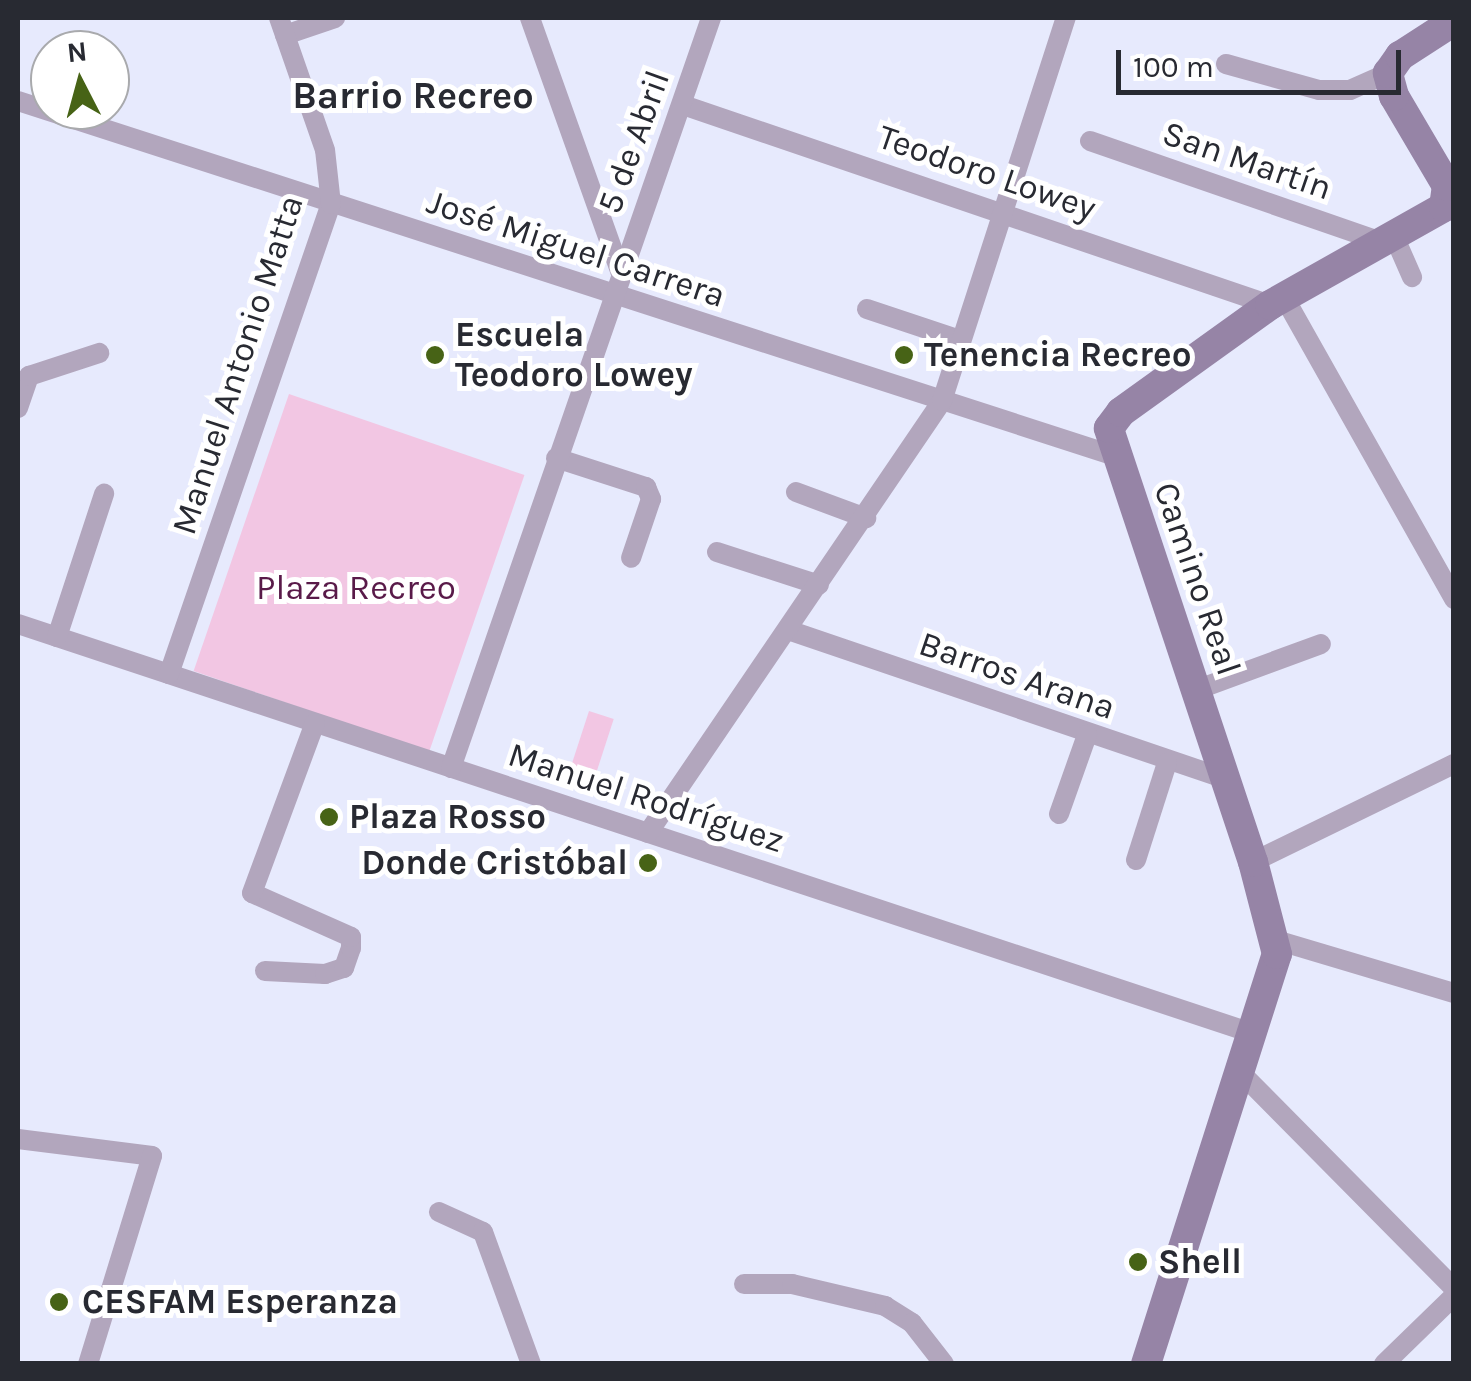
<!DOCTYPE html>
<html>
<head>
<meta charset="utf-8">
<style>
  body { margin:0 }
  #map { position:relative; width:1471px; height:1381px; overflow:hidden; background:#e7eafd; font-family:Karla,sans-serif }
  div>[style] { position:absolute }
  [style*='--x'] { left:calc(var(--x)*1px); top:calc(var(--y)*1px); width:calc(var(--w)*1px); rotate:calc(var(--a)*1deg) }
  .green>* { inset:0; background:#f2c6e3; transform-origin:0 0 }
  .street>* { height:20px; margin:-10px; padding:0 10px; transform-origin:10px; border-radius:10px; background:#b2a6bd }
  .secondary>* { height:30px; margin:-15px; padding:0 15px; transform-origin:15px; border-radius:15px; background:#9684a6 }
  .dots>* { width:28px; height:28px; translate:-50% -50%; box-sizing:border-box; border:5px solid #fff; border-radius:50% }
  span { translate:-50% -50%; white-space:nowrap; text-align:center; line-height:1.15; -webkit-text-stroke:10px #fff; paint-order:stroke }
  .street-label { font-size:35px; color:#282a32 }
  .poi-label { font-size:35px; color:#282a32; font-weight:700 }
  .left { translate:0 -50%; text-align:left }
  .right { translate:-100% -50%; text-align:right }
  .park-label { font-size:35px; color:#591a49 }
  .neighbourhood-label { font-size:38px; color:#282a32; font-weight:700 }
  .frame { position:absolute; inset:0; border:20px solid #282a32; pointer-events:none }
  .north { position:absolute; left:30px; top:30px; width:100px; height:100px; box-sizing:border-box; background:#fff; border:2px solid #a9aaad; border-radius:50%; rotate:354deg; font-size:28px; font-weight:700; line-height:40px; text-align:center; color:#282a32 }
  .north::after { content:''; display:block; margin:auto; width:35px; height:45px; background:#476316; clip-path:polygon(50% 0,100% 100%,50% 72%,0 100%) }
  .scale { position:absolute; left:1116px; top:50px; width:285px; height:45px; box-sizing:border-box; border:5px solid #282a32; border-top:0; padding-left:12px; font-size:30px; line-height:35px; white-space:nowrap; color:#282a32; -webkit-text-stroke:8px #fff; paint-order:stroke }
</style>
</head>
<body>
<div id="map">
  <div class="green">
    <div style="left:289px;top:394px;width:249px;height:293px;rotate:19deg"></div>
    <div style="left:589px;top:711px;width:26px;height:65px;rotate:18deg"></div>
  </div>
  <div class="street">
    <div style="--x:530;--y:18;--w:271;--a:70.4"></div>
    <div style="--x:285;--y:35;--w:53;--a:-18.8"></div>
    <div style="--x:1226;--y:64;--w:97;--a:15.6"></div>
    <div style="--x:1319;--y:90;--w:31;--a:0"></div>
    <div style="--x:1350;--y:90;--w:42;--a:-24.1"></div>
    <div style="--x:18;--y:101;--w:1153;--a:17.93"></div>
    <div style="--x:683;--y:105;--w:620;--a:18.81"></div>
    <div style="--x:1090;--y:141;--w:309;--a:19.1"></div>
    <div style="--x:1394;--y:236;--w:45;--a:66.3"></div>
    <div style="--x:1284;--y:297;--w:347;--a:60.6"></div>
    <div style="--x:867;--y:309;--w:98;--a:18.4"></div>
    <div style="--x:18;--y:408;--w:34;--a:-71"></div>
    <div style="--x:29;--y:376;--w:74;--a:-18.2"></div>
    <div style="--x:556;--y:458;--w:95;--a:17.9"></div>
    <div style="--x:646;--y:487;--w:13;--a:67"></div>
    <div style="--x:651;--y:499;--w:62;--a:108.7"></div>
    <div style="--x:796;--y:492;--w:75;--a:20.4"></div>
    <div style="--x:717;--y:552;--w:107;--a:17.9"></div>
    <div style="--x:18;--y:624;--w:1303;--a:18.34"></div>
    <div style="--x:788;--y:630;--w:462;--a:18.8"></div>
    <div style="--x:57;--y:637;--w:151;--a:-71.8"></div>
    <div style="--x:169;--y:674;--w:497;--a:-71"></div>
    <div style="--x:331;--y:204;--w:54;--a:-96.3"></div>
    <div style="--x:325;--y:150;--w:140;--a:-109.2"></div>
    <div style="--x:1196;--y:690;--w:133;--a:-20.2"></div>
    <div style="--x:451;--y:768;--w:794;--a:-70.88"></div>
    <div style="--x:1059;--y:814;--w:84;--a:-70.5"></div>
    <div style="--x:648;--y:833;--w:523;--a:-55.76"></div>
    <div style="--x:942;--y:401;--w:403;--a:-72.1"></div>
    <div style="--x:1136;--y:860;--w:102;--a:-72.3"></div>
    <div style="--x:1253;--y:862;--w:224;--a:-26"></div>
    <div style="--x:1276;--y:940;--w:186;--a:16.6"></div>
    <div style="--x:265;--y:971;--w:60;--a:2.9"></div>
    <div style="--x:325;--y:974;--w:20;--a:-18"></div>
    <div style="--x:344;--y:968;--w:21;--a:-71"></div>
    <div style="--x:351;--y:948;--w:11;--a:-90"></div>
    <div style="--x:351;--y:937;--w:108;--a:-156"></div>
    <div style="--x:252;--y:893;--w:181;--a:-69.7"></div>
    <div style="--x:1242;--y:1074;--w:301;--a:45.3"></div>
    <div style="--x:18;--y:1139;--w:135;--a:7.2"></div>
    <div style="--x:152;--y:1156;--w:218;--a:107.1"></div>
    <div style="--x:439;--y:1212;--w:48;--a:24.4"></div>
    <div style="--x:483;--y:1232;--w:140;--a:70"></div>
    <div style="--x:744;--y:1284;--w:48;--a:0"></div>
    <div style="--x:792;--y:1284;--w:96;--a:13.3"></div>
    <div style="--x:885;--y:1306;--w:32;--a:32"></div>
    <div style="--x:912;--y:1323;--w:52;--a:52"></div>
    <div style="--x:1384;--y:1364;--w:98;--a:-44.2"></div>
  </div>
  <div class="secondary">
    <div style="--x:1146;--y:1364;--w:430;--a:-72.3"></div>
    <div style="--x:1277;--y:954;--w:95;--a:-104.6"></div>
    <div style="--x:1253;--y:862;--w:457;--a:-108.4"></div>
    <div style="--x:1109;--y:428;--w:20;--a:-53"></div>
    <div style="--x:1121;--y:412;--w:183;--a:-35.7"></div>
    <div style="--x:1270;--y:305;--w:200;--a:-29.4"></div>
    <div style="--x:1444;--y:207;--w:21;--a:-82"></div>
    <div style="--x:1447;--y:186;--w:104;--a:-120.5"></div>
    <div style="--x:1394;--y:96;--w:24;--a:-105"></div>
    <div style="--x:1388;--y:73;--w:21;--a:-55"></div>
    <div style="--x:1400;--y:56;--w:64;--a:-32.9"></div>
  </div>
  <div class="dots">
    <div style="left:435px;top:355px;background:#476316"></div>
    <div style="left:904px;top:355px;background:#476316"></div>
    <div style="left:329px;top:817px;background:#476316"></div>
    <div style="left:648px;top:863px;background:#476316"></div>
    <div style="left:1138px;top:1262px;background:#476316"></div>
    <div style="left:59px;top:1302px;background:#476316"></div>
  </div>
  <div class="street-label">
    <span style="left:634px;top:142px;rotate:-70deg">5 de Abril</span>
    <span style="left:1247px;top:161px;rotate:19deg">San Martín</span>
    <span style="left:987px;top:173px;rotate:19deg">Teodoro Lowey</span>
    <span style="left:576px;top:249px;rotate:18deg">José Miguel Carrera</span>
    <span style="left:238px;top:365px;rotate:-72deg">Manuel Antonio Matta</span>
    <span style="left:1197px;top:579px;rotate:71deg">Camino Real</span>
    <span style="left:1017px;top:676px;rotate:19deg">Barros Arana</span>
    <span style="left:646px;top:798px;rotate:18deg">Manuel Rodríguez</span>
  </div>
  <div class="poi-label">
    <span class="left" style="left:455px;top:355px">Escuela<br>Teodoro Lowey</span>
    <span class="left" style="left:924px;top:355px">Tenencia Recreo</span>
    <span class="left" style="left:349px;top:817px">Plaza Rosso</span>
    <span class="right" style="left:628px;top:863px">Donde Cristóbal</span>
    <span class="left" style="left:1158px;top:1262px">Shell</span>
    <span class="left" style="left:82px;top:1302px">CESFAM Esperanza</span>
  </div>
  <div class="park-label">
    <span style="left:356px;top:588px">Plaza Recreo</span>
  </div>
  <div class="neighbourhood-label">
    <span style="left:413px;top:96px">Barrio Recreo</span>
  </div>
  <div class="frame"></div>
  <div class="north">N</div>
  <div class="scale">100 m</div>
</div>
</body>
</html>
